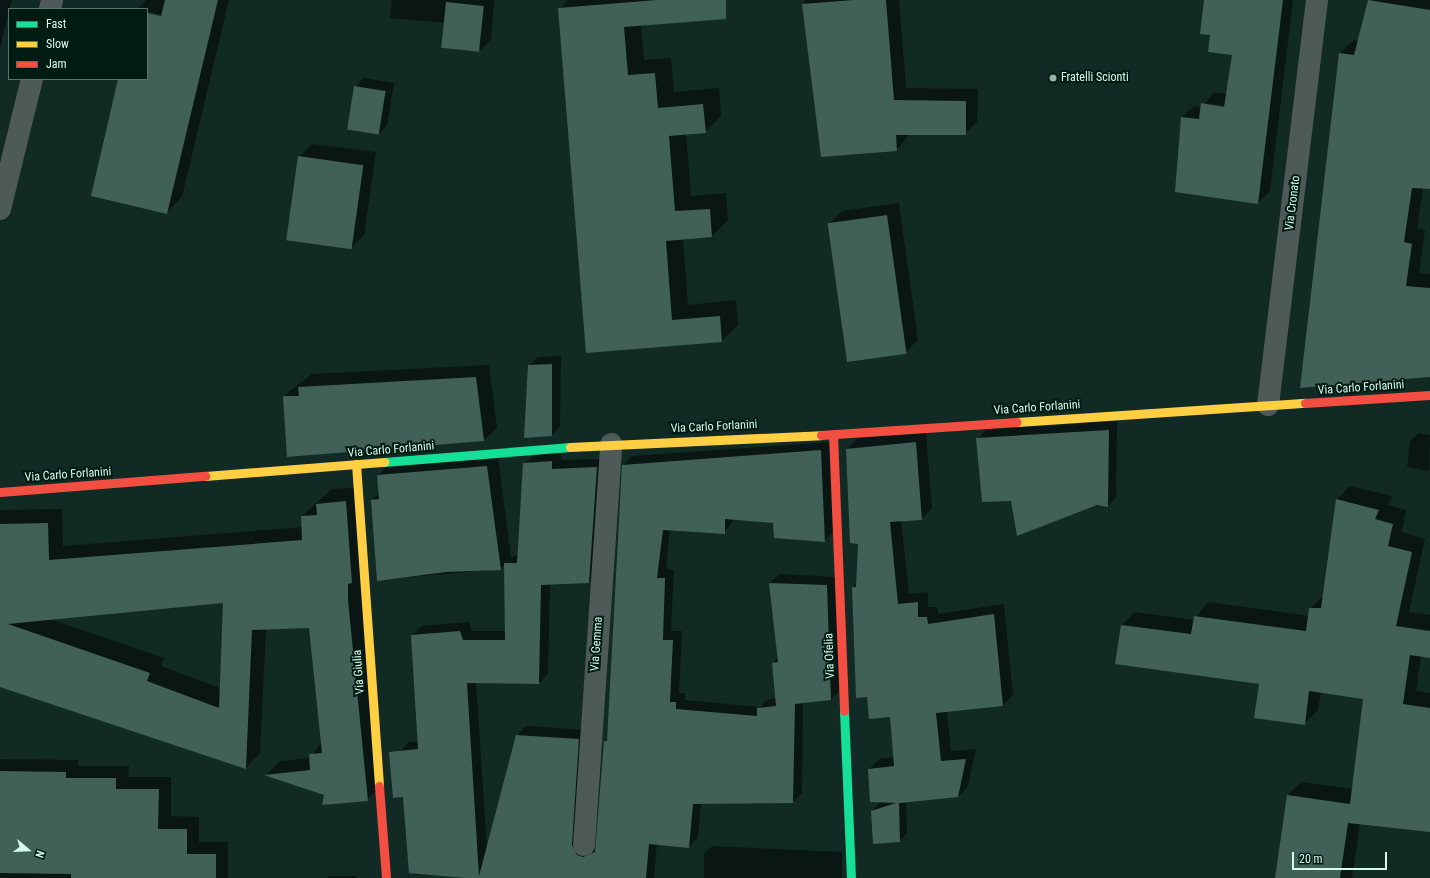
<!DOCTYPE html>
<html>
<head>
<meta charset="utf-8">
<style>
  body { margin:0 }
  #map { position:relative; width:1430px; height:878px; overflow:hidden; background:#122a24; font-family:"Roboto Condensed",sans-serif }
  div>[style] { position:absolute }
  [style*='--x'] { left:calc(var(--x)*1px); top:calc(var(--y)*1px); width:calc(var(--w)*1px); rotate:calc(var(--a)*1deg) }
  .shadow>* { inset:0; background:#0007; transform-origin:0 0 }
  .building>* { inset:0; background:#406058; transform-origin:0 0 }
  .street>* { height:22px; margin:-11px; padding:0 11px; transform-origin:11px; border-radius:11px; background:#4e5a57 }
  .fast>* { height:9px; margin:-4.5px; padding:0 4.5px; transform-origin:4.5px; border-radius:4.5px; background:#16e098 }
  .slow>* { height:9px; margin:-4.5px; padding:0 4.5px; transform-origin:4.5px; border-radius:4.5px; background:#ffcf43 }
  .jam>* { height:9px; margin:-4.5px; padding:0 4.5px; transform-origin:4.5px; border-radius:4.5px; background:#f24e42 }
  .dots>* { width:11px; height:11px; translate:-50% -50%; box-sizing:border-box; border:2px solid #001b12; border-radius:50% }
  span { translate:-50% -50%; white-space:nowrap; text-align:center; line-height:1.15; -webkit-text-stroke:4px #001b12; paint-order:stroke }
  .poi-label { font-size:12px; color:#d5fbed }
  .left { translate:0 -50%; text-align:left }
  .street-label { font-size:12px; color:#d5fbed }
  .legend { position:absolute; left:8px; top:8px; width:140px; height:72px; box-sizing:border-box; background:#001b12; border:1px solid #55756a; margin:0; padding:5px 7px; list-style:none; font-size:12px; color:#d5fbed }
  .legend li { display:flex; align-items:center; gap:8px; height:20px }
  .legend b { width:20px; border:1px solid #55756a }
  .north { position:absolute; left:8px; top:830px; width:40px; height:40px; -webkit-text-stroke:3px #001b12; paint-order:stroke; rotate:109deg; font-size:11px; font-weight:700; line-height:16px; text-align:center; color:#d5fbed }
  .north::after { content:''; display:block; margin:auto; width:14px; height:18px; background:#d5fbed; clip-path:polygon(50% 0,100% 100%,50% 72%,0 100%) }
  .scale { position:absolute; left:1292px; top:852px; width:95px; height:18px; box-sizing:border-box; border:2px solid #d5fbed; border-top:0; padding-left:5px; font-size:12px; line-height:14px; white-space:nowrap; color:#d5fbed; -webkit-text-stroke:3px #001b12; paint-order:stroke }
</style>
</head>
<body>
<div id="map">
  <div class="shadow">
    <div style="clip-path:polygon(0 0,12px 0,0 48px)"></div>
    <div style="clip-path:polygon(146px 0,229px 0,182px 197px,166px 213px,120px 79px,147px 79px,147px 14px,166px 16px,137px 9px)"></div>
    <div style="clip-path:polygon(392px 0,494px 0,491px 39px,481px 50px,446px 23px,390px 18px)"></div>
    <div style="clip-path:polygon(568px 0,705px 0,641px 25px,644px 60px,671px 58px,674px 92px,719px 88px,721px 116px,705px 132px,686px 134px,691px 196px,726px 193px,728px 220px,712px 236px,683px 239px,688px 305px,736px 300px,738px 325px,722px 341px,587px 352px,560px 8px)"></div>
    <div style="clip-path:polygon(804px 0,899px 0,906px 88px,978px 89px,977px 122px,965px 134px,909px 134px,897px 150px,822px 156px)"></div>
    <div style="clip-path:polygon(evenodd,1205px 0,1293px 0,1270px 191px,1258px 203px,1182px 117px,1194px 106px,1202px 107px,1214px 92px,1227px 94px,1233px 54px,1211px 34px,1205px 0,1211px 104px,1229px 106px,1229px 108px,1211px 106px,1211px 104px)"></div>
    <div style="clip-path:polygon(1369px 0,1430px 0,1430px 188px,1423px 187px,1417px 229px,1425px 230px,1419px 273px,1430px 274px,1430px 377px,1301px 386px,1340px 53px,1354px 40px,1359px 41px)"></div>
    <div style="clip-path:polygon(364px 78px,394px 83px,387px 125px,379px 134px,355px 87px)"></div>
    <div style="clip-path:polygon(312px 144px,376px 152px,364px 235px,351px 248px,299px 157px)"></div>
    <div style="clip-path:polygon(899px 203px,918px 340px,905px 353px,829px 224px,842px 211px)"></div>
    <div style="clip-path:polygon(561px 356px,560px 426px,552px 435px,529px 366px,538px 357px)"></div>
    <div style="clip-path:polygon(489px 365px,497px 428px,484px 440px,284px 396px,312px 374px)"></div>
    <div style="clip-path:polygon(1117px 421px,1116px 497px,1108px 506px,1012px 500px,977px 439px,986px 430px)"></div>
    <div style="clip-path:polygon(926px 432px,932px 509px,921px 519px,901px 520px,909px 594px,928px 592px,928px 607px,937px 607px,938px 614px,1004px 604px,1013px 695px,1003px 705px,947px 711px,951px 751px,976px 749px,968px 786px,958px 797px,906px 802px,907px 833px,900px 841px,872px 811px,881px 802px,869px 769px,879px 759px,894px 757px,891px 716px,868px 695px,857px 697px,853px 587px,857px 582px,859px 543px,847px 449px,858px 438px)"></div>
    <div style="clip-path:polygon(1419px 433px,1430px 435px,1429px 471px,1407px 467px,1410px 441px)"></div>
    <div style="clip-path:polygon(830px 442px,834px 531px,824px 541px,774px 522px,734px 519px,724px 533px,670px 529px,666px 569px,674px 570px,671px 631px,682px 631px,679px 693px,685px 693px,685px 700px,760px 707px,767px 700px,776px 698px,773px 663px,778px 657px,770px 583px,780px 574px,836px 577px,840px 690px,831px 699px,803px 702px,802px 793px,793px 802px,701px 803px,698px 838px,689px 847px,657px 844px,654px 878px,474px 878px,400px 751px,409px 742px,419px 741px,412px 635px,421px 626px,469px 622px,472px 631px,506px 631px,505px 564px,500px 569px,378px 580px,372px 500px,380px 493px,378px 475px,388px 465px,498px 456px,511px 558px,518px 554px,524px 464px,533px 455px,561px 452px,561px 460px,606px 459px,598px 573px,589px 582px,550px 584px,548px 674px,539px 683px,476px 682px,487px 848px,517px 736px,526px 726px,587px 730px,586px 846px,597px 847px,605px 741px,609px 737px,623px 466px,632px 456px)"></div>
    <div style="clip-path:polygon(1350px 486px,1392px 496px,1388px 505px,1406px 510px,1402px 532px,1425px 539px,1409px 612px,1430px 615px,1430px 657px,1421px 656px,1416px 691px,1430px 693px,1430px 831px,1360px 823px,1352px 878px,1276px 878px,1287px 796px,1301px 782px,1353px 789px,1364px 698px,1321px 692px,1318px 710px,1304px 724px,1260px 683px,1122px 625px,1135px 612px,1194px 620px,1208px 602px,1309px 616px,1310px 609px,1324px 595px,1337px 499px)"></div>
    <div style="clip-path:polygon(evenodd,361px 487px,382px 785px,367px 800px,325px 795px,266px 775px,280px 761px,310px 758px,322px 742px,310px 627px,266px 628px,260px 753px,246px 768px,0 686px,0 510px,62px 509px,63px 546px,302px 527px,302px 516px,332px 489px,361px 487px,224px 601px,220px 688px,161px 666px,164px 658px,50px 619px,224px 601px)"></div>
    <div style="clip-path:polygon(0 759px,78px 760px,78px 766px,129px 766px,128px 777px,171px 777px,171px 816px,199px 817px,199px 842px,228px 842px,228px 878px,0 878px)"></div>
    <div style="clip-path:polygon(712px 846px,842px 852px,842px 878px,704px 878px,704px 854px)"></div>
    <div style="left:328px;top:876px;width:28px;height:3px"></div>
  </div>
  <div class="building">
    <div style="clip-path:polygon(165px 0,218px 0,167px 214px,91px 196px,118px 79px,147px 79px,147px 13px,161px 16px)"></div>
    <div style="clip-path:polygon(657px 0,726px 0,726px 19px,624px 27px,628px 75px,655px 73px,658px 108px,703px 104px,706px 133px,669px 136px,675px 211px,710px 209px,712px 237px,666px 241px,672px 320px,720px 316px,722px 342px,586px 353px,558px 8px)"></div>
    <div style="clip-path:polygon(854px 0,886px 0,894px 100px,966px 101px,966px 135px,896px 135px,897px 151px,821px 157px,802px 4px)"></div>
    <div style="clip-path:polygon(1204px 0,1283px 0,1258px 204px,1175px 192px,1181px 117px,1199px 119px,1201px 103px,1224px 107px,1232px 55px,1208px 52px,1210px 35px,1200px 34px)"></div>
    <div style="clip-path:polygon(1368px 0,1430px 10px,1430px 189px,1412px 188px,1404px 242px,1412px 244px,1406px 286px,1430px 288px,1430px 377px,1300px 388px,1339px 53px,1354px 55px)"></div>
    <div style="left:446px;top:2px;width:38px;height:46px;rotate:6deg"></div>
    <div style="left:354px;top:86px;width:32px;height:44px;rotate:9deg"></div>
    <div style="left:298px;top:156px;width:66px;height:85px;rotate:8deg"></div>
    <div style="left:887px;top:215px;width:140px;height:60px;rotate:82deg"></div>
    <div style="clip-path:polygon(552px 364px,552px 436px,524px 438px,528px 365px)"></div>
    <div style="clip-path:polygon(476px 377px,484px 441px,287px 457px,283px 396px,299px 396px,298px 387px)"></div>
    <div style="clip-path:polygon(1109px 430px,1108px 507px,1097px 505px,1017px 536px,1011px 501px,982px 502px,976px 438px)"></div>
    <div style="clip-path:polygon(916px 442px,922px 520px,890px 522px,898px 604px,918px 602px,918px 617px,927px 617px,928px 624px,994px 614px,1003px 706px,936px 713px,941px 761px,966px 759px,958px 797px,900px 803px,870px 802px,868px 769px,894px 766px,890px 717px,869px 719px,867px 697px,856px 698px,852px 587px,856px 587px,858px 544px,850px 543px,846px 449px)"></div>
    <div style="clip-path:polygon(821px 450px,825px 542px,774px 538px,773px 523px,725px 519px,725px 534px,663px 530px,657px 578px,665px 578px,663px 640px,673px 640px,670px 702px,676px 702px,676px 709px,757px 716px,757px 708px,776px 706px,772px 663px,778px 662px,769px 583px,827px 585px,831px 700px,795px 704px,793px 803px,693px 804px,689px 848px,649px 844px,646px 878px,465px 878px,409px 873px,403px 797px,393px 798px,389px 752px,418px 749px,411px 635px,460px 631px,463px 640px,505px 640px,504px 563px,517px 563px,523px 463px,552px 461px,552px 469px,597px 467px,589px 583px,541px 585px,539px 684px,467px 683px,479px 876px,516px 735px,579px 739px,572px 845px,577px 855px,583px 857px,595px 852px,604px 741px,607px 741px,622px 465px)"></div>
    <div style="clip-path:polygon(487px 466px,501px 570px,446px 572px,377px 581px,371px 500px,379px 499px,377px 475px)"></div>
    <div style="clip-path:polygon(1336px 499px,1379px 510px,1375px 519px,1393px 524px,1388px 546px,1412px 552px,1396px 626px,1430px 631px,1430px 658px,1410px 655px,1403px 704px,1430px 708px,1430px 832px,1348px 823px,1340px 878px,1275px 878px,1287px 795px,1350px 804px,1363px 699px,1309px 691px,1305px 725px,1254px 718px,1259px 684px,1115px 664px,1121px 625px,1191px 634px,1194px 616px,1306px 631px,1309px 608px,1321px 608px)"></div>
    <div style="clip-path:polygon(evenodd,346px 501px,352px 583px,348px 584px,348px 600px,368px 801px,322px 805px,324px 795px,264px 775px,310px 770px,309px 754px,322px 753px,309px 628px,252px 630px,246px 769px,0 687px,0 524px,48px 523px,49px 560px,302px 540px,301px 516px,317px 515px,316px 504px,346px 501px,223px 603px,219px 708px,147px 681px,150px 673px,8px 624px,223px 603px)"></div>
    <div style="clip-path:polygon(0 771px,66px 772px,66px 778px,116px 778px,116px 789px,159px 789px,158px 829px,187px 829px,187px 854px,216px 854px,216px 878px,71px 878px,71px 874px,0 873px)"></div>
    <div style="clip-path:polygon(899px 802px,900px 842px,873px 844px,871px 811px)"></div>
  </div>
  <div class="street">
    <div style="--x:50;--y:9;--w:9;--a:-77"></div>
    <div style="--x:0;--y:209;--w:134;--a:-76.2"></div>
    <div style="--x:1268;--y:405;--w:408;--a:-83.1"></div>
    <div style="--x:584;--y:845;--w:402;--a:-86.1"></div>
  </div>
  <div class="fast">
    <div style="--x:384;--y:462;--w:187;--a:-4.6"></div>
    <div style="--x:844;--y:711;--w:167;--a:87.6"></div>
  </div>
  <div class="slow">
    <div style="--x:1017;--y:422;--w:289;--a:-3.8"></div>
    <div style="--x:570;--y:447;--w:251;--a:-2.7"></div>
    <div style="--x:356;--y:464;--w:323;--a:85.9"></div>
    <div style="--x:205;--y:476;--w:180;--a:-4.5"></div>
  </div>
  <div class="jam">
    <div style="--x:1305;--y:403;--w:125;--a:-3.7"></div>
    <div style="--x:833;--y:434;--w:277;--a:87.7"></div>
    <div style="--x:821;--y:435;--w:196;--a:-3.8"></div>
    <div style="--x:0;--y:492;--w:206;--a:-4.5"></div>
    <div style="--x:379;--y:786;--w:92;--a:85.6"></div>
  </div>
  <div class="dots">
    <div style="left:1053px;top:78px;background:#91b2a7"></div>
  </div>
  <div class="poi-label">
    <span class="left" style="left:1061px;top:78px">Fratelli Scionti</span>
  </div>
  <div class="street-label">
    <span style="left:1293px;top:203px;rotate:-83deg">Via Cronato</span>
    <span style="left:1361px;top:388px;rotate:-4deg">Via Carlo Forlanini</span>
    <span style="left:1037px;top:408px;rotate:-4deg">Via Carlo Forlanini</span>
    <span style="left:714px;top:427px;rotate:-3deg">Via Carlo Forlanini</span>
    <span style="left:391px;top:450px;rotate:-5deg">Via Carlo Forlanini</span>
    <span style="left:68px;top:475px;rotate:-4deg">Via Carlo Forlanini</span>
    <span style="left:597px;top:644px;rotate:-86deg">Via Gemma</span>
    <span style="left:830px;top:656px;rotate:-92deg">Via Ofelia</span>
    <span style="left:359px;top:672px;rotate:-94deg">Via Giulia</span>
  </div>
  <ul class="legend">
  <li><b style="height:5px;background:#16e098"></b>Fast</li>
  <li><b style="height:5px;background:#ffcf43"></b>Slow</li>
  <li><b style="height:5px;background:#f24e42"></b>Jam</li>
  </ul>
  <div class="north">N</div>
  <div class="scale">20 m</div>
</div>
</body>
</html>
